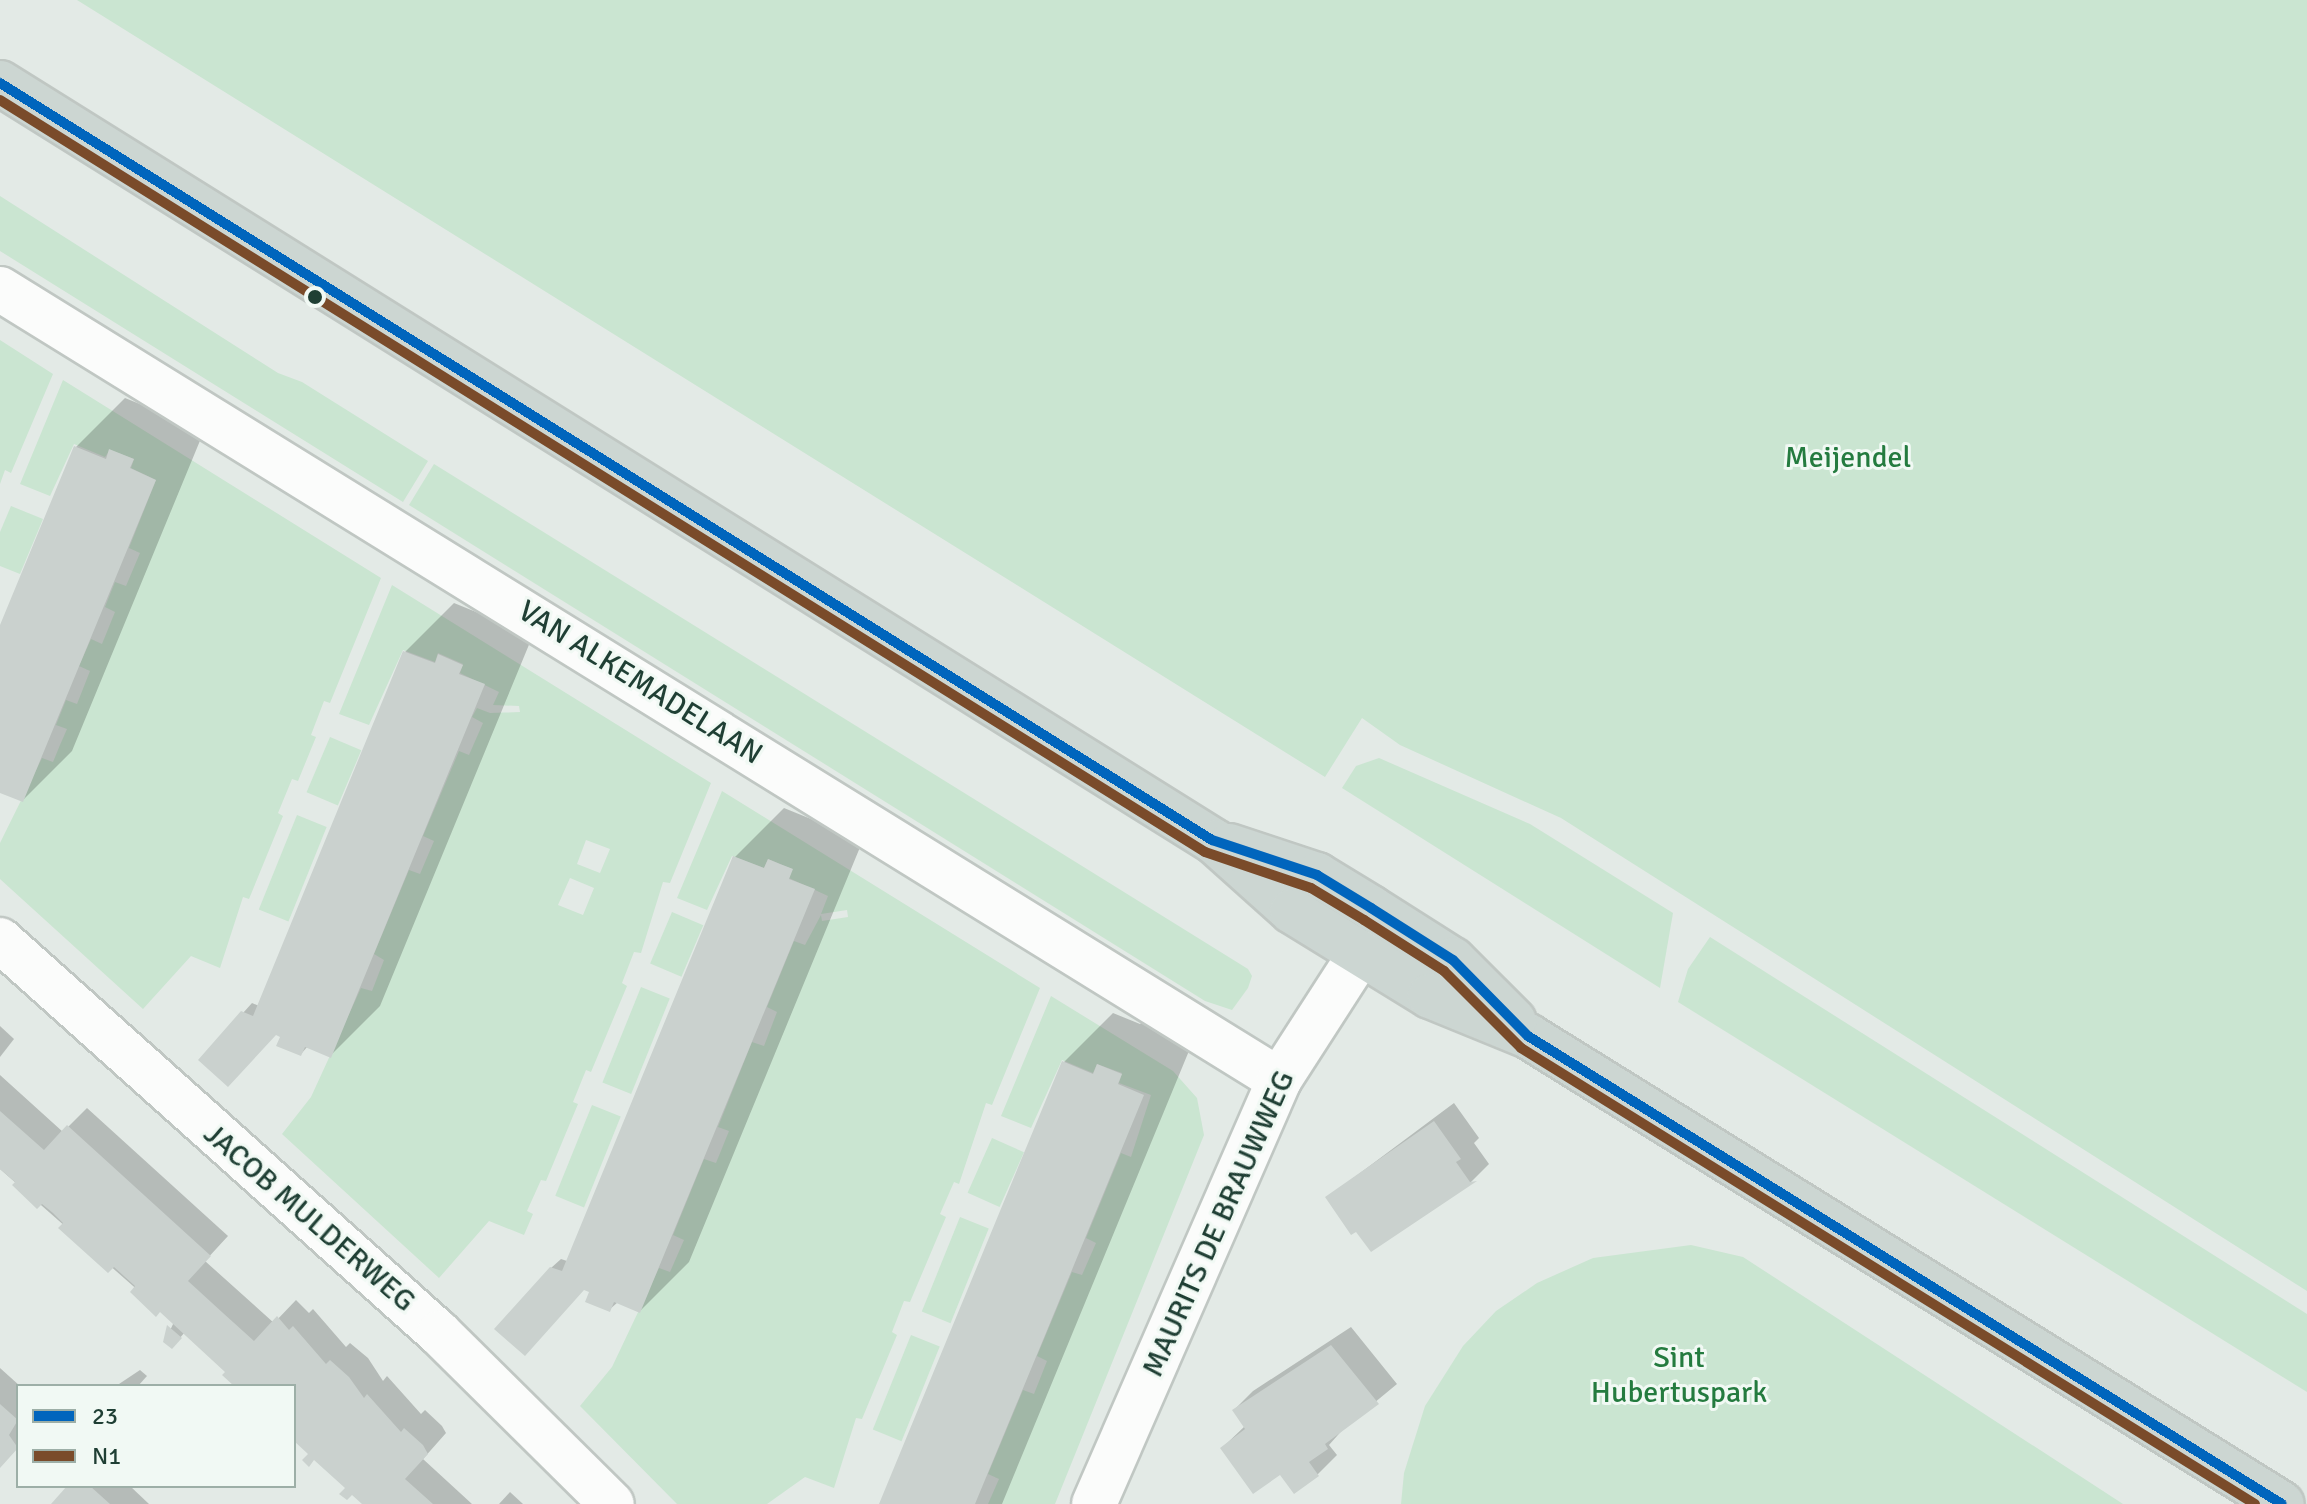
<!DOCTYPE html>
<html>
<head>
<meta charset="utf-8">
<style>
  body { margin:0 }
  #map { position:relative; width:2307px; height:1504px; overflow:hidden; background:#e3eae6; font-family:Signika,sans-serif }
  div>[style] { position:absolute }
  [style*='--x'] { left:calc(var(--x)*1px); top:calc(var(--y)*1px); width:calc(var(--w)*1px); rotate:calc(var(--a)*1deg) }
  .green>* { inset:0; background:#cae5d1; transform-origin:0 0 }
  .shadow>* { inset:0; background:#0003 }
  .building>* { inset:0; background:#cad1ce }
  .roads { filter:drop-shadow(2px 0 #c0c7c3) drop-shadow(-2px 0 #c0c7c3) drop-shadow(0 2px #c0c7c3) drop-shadow(0 -2px #c0c7c3) }
  .minor>* { height:44px; margin:-22px; padding:0 22px; transform-origin:22px; border-radius:22px; background:#fbfcfb }
  .major>* { height:44px; margin:-22px; padding:0 22px; transform-origin:22px; border-radius:22px; background:#ccd6d2 }
  .bus-1>* { height:10px; margin:-5px; padding:0 5px; transform-origin:5px; border-radius:5px; background:#0065bd }
  .bus-2>* { height:10px; margin:-5px; padding:0 5px; transform-origin:5px; border-radius:5px; background:#7a4b2a }
  .dots>* { width:22px; height:22px; translate:-50% -50%; box-sizing:border-box; border:4px solid #f1f9f4; border-radius:50% }
  span { translate:-50% -50%; white-space:nowrap; text-align:center; line-height:1.15; -webkit-text-stroke:6px #f1f9f4; paint-order:stroke }
  .park-label { font-size:30px; color:#247b3f }
  .street-label { font-size:30px; color:#1f3f34 }
  .legend { position:absolute; left:16px; top:1384px; width:280px; height:104px; box-sizing:border-box; background:#f1f9f4; border:2px solid #9dafa7; margin:0; padding:10px 14px; list-style:none; font-size:24px; color:#1f3f34 }
  .legend li { display:flex; align-items:center; gap:16px; height:40px }
  .legend b { width:40px; border:2px solid #9dafa7 }
</style>
</head>
<body>
<div id="map">
  <div class="green">
    <div style="clip-path:polygon(77px 0,2307px 0,2307px 1291px,1561px 818px,1400px 745px,1362px 718px,1325px 777px)"></div>
    <div style="clip-path:polygon(0 196px,278px 373px,302px 382px,428px 461px,403px 502px,0 251px)"></div>
    <div style="clip-path:polygon(0 340px,53px 374px,11px 473px,5px 470px,0 484px)"></div>
    <div style="clip-path:polygon(63px 380px,381px 578px,330px 703px,324px 701px,311px 735px,316px 737px,298px 781px,292px 779px,278px 813px,283px 816px,249px 899px,243px 897px,220px 968px,191px 956px,143px 1009px,0 879px,0 843px,42px 758px,53px 762px,60px 745px,67px 729px,56px 725px,66px 700px,77px 704px,90px 671px,79px 666px,91px 639px,102px 644px,115px 612px,105px 607px,115px 582px,126px 586px,140px 553px,129px 548px,156px 480px,131px 468px,134px 459px,110px 450px,105px 457px,74px 444px,50px 496px,20px 484px)"></div>
    <div style="clip-path:polygon(434px 464px,1248px 969px,1252px 976px,1248px 988px,1232px 1010px,1205px 1001px,409px 505px)"></div>
    <div style="clip-path:polygon(11px 506px,43px 519px,20px 574px,0 566px,0 532px)"></div>
    <div style="clip-path:polygon(evenodd,392px 585px,711px 783px,670px 883px,663px 882px,641px 953px,634px 952px,622px 983px,627px 986px,591px 1072px,586px 1070px,573px 1102px,578px 1104px,546px 1181px,541px 1180px,527px 1211px,533px 1214px,524px 1235px,489px 1221px,439px 1278px,282px 1134px,311px 1097px,361px 988px,372px 991px,384px 960px,374px 954px,409px 870px,420px 874px,434px 841px,423px 836px,459px 751px,469px 755px,483px 723px,472px 717px,477px 708px,490px 713px,520px 712px,519px 706px,493px 705px,499px 692px,460px 673px,463px 664px,438px 653px,435px 662px,403px 650px,369px 725px,339px 714px,392px 585px,586px 840px,610px 849px,600px 873px,577px 864px,586px 840px,392px 585px,570px 878px,594px 888px,583px 915px,558px 905px,570px 878px)"></div>
    <div style="left:330px;top:737px;width:34px;height:60px;rotate:23deg"></div>
    <div style="clip-path:polygon(1379px 758px,1530px 824px,1673px 913px,1660px 988px,1342px 788px,1356px 766px)"></div>
    <div style="clip-path:polygon(722px 791px,1040px 988px,992px 1105px,986px 1103px,959px 1184px,954px 1182px,940px 1214px,946px 1217px,910px 1302px,904px 1301px,892px 1332px,897px 1335px,862px 1419px,856px 1418px,834px 1488px,805px 1477px,767px 1504px,677px 1504px,580px 1406px,612px 1367px,659px 1268px,670px 1272px,684px 1240px,673px 1235px,704px 1159px,716px 1163px,729px 1131px,718px 1127px,752px 1042px,764px 1046px,777px 1012px,767px 1007px,794px 941px,805px 945px,821px 915px,822px 921px,848px 917px,847px 910px,821px 914px,828px 896px,789px 878px,792px 869px,768px 859px,764px 868px,732px 856px,707px 910px,677px 898px)"></div>
    <div style="left:297px;top:815px;width:32px;height:102px;rotate:22deg"></div>
    <div style="left:672px;top:912px;width:34px;height:56px;rotate:23deg"></div>
    <div style="clip-path:polygon(1710px 937px,2307px 1314px,2307px 1392px,1678px 1002px,1688px 969px)"></div>
    <div style="left:641px;top:987px;width:31px;height:103px;rotate:22deg"></div>
    <div style="clip-path:polygon(1051px 996px,1173px 1071px,1197px 1098px,1204px 1135px,1055px 1504px,988px 1504px,999px 1479px,988px 1474px,1023px 1390px,1034px 1394px,1047px 1361px,1037px 1356px,1072px 1272px,1082px 1275px,1096px 1243px,1086px 1238px,1121px 1153px,1131px 1157px,1151px 1095px,1119px 1083px,1122px 1073px,1097px 1064px,1093px 1073px,1062px 1060px,1031px 1128px,1001px 1116px)"></div>
    <div style="left:592px;top:1105px;width:31px;height:98px;rotate:22deg"></div>
    <div style="left:992px;top:1138px;width:35px;height:60px;rotate:24deg"></div>
    <div style="left:960px;top:1217px;width:31px;height:102px;rotate:22deg"></div>
    <div style="clip-path:polygon(1691px 1245px,1743px 1257px,2123px 1504px,1401px 1504px,1404px 1473px,1425px 1406px,1463px 1346px,1496px 1311px,1537px 1283px,1593px 1258px)"></div>
    <div style="left:911px;top:1335px;width:31px;height:102px;rotate:22deg"></div>
  </div>
  <div class="shadow">
    <div style="clip-path:polygon(125px 398px,152px 409px,160px 402px,204px 431px,72px 751px,23px 800px,0 792px,0 630px,76px 447px)"></div>
    <div style="clip-path:polygon(454px 603px,481px 614px,489px 606px,533px 635px,380px 1006px,331px 1055px,308px 1046px,301px 1054px,283px 1036px,243px 1013px,252px 1003px,259px 1006px,405px 652px)"></div>
    <div style="clip-path:polygon(784px 808px,811px 819px,819px 811px,863px 840px,689px 1262px,640px 1311px,618px 1302px,609px 1310px,592px 1291px,551px 1268px,561px 1259px,567px 1261px,735px 857px)"></div>
    <div style="clip-path:polygon(1113px 1013px,1140px 1024px,1148px 1017px,1191px 1046px,1002px 1504px,881px 1504px,1064px 1062px)"></div>
    <div style="clip-path:polygon(0 1026px,14px 1039px,0 1057px)"></div>
    <div style="clip-path:polygon(0 1075px,63px 1132px,87px 1108px,228px 1236px,205px 1261px,274px 1323px,296px 1300px,309px 1313px,313px 1309px,346px 1347px,350px 1343px,368px 1358px,383px 1381px,387px 1376px,421px 1414px,425px 1410px,442px 1426px,446px 1433px,423px 1459px,472px 1504px,365px 1504px,294px 1439px,294px 1386px,236px 1386px,228px 1371px,185px 1332px,172px 1347px,165px 1341px,174px 1322px,0 1169px)"></div>
    <div style="clip-path:polygon(1454px 1103px,1479px 1138px,1474px 1143px,1489px 1164px,1470px 1183px,1328px 1197px)"></div>
    <div style="clip-path:polygon(1351px 1327px,1397px 1384px,1345px 1427px,1329px 1445px,1337px 1455px,1318px 1474px,1294px 1491px,1280px 1472px,1222px 1448px,1245px 1426px,1234px 1410px,1253px 1391px)"></div>
    <div style="clip-path:polygon(0 1368px,20px 1386px,18px 1447px,0 1467px)"></div>
    <div style="clip-path:polygon(140px 1370px,147px 1376px,138px 1386px,116px 1386px)"></div>
    <div style="clip-path:polygon(69px 1486px,130px 1486px,149px 1504px,53px 1504px)"></div>
    <div style="clip-path:polygon(510px 1492px,523px 1504px,499px 1504px)"></div>
  </div>
  <div class="building">
    <div style="clip-path:polygon(74px 446px,106px 459px,109px 449px,134px 459px,130px 468px,156px 480px,23px 802px,0 793px,0 625px)"></div>
    <div style="clip-path:polygon(403px 651px,435px 663px,438px 654px,463px 665px,459px 674px,485px 684px,331px 1058px,305px 1047px,301px 1056px,276px 1046px,280px 1037px,276px 1035px,228px 1087px,198px 1060px,241px 1011px,253px 1016px)"></div>
    <div style="clip-path:polygon(733px 856px,764px 868px,768px 859px,780px 864px,793px 869px,789px 879px,815px 889px,640px 1313px,614px 1302px,610px 1312px,585px 1302px,589px 1292px,584px 1290px,525px 1356px,494px 1329px,550px 1267px,562px 1271px)"></div>
    <div style="clip-path:polygon(1062px 1061px,1093px 1074px,1097px 1064px,1122px 1074px,1118px 1084px,1144px 1095px,1048px 1328px,975px 1504px,879px 1504px)"></div>
    <div style="clip-path:polygon(0 1111px,44px 1150px,67px 1125px,211px 1256px,188px 1281px,223px 1313px,254px 1341px,277px 1316px,289px 1330px,293px 1326px,326px 1364px,330px 1360px,349px 1377px,364px 1398px,367px 1394px,401px 1432px,404px 1428px,423px 1445px,428px 1454px,405px 1479px,433px 1504px,362px 1504px,352px 1495px,347px 1500px,339px 1494px,345px 1488px,314px 1460px,309px 1467px,302px 1460px,308px 1454px,294px 1441px,294px 1386px,234px 1386px,222px 1375px,225px 1372px,160px 1312px,156px 1317px,130px 1292px,135px 1286px,125px 1277px,114px 1267px,108px 1273px,58px 1228px,63px 1223px,53px 1213px,42px 1204px,37px 1209px,12px 1185px,15px 1182px,0 1169px)"></div>
    <div style="clip-path:polygon(1434px 1121px,1461px 1159px,1456px 1162px,1470px 1182px,1477px 1181px,1371px 1252px,1356px 1232px,1351px 1235px,1325px 1197px)"></div>
    <div style="clip-path:polygon(167px 1325px,182px 1338px,172px 1349px,163px 1342px)"></div>
    <div style="clip-path:polygon(1331px 1345px,1379px 1404px,1325px 1444px,1328px 1449px,1309px 1462px,1319px 1476px,1294px 1494px,1280px 1475px,1253px 1494px,1220px 1448px,1245px 1429px,1232px 1410px)"></div>
    <div style="clip-path:polygon(0 1404px,18px 1420px,9px 1435px,18px 1448px,0 1468px)"></div>
    <div style="clip-path:polygon(67px 1486px,90px 1486px,110px 1504px,51px 1504px)"></div>
  </div>
  <div class="roads">
    <div class="minor">
      <div style="--x:0;--y:289;--w:1504;--a:31.73"></div>
      <div style="--x:0;--y:940;--w:589;--a:41.84"></div>
      <div style="--x:439;--y:1333;--w:243;--a:44.7"></div>
      <div style="--x:1094;--y:1504;--w:463;--a:-66.4"></div>
      <div style="--x:1279;--y:1080;--w:151;--a:-57.2"></div>
    </div>
    <div class="major">
      <div style="--x:0;--y:83;--w:1433;--a:31.99"></div>
      <div style="--x:1215;--y:842;--w:103;--a:41.9"></div>
      <div style="--x:1292;--y:911;--w:162;--a:31.6"></div>
      <div style="--x:1430;--y:996;--w:106;--a:22.2"></div>
      <div style="--x:1528;--y:1036;--w:887;--a:31.83"></div>
      <div style="--x:1229;--y:846;--w:93;--a:18.2"></div>
      <div style="--x:1317;--y:875;--w:63;--a:31.4"></div>
      <div style="--x:1371;--y:908;--w:97;--a:32.4"></div>
      <div style="--x:1453;--y:960;--w:86;--a:45"></div>
    </div>
  </div>
  <div class="bus-1">
    <div style="--x:0;--y:83;--w:1429;--a:31.99"></div>
    <div style="--x:1212;--y:840;--w:111;--a:18.4"></div>
    <div style="--x:1317;--y:875;--w:63;--a:31.4"></div>
    <div style="--x:1371;--y:908;--w:97;--a:32.4"></div>
    <div style="--x:1453;--y:960;--w:107;--a:45.4"></div>
    <div style="--x:1528;--y:1036;--w:887;--a:31.83"></div>
  </div>
  <div class="bus-2">
    <div style="--x:0;--y:100;--w:1420;--a:31.97"></div>
    <div style="--x:1205;--y:852;--w:112;--a:18.8"></div>
    <div style="--x:1311;--y:888;--w:62;--a:31.1"></div>
    <div style="--x:1364;--y:920;--w:95;--a:32.5"></div>
    <div style="--x:1444;--y:971;--w:109;--a:45"></div>
    <div style="--x:1521;--y:1048;--w:864;--a:31.85"></div>
  </div>
  <div class="dots">
    <div style="left:315px;top:297px;background:#1f3f34"></div>
  </div>
  <div class="park-label">
    <span style="left:1848px;top:458px">Meijendel</span>
    <span style="left:1679px;top:1375px">Sint<br>Hubertuspark</span>
  </div>
  <div class="street-label">
    <span style="left:640px;top:683px;rotate:32deg">VAN ALKEMADELAAN</span>
    <span style="left:309px;top:1218px;rotate:41deg">JACOB MULDERWEG</span>
    <span style="left:1219px;top:1224px;rotate:-66deg">MAURITS DE BRAUWWEG</span>
  </div>
  <ul class="legend">
  <li><b style="height:10px;background:#0065bd"></b>23</li>
  <li><b style="height:10px;background:#7a4b2a"></b>N1</li>
  </ul>
</div>
</body>
</html>
